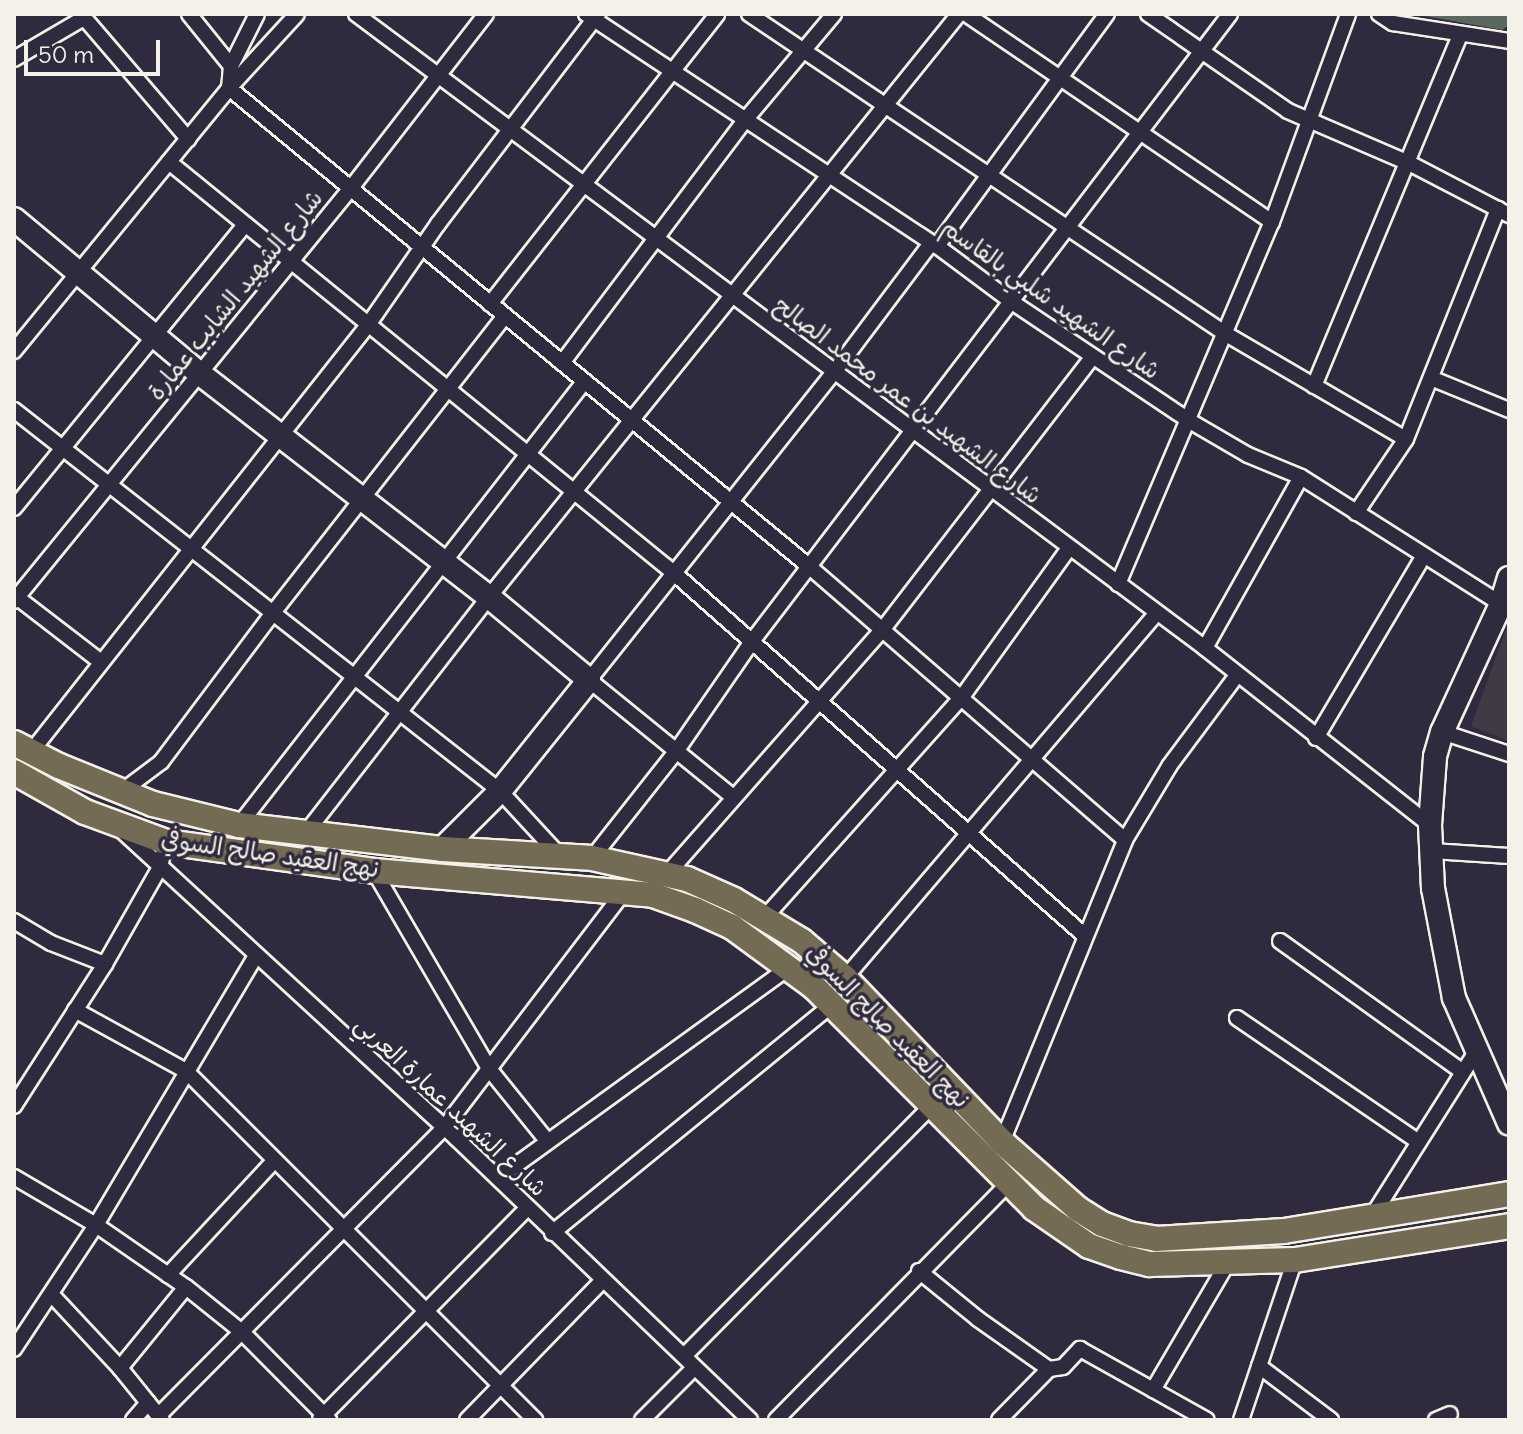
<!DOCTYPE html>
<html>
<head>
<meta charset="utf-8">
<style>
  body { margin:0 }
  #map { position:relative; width:1523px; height:1434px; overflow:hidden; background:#2f2a3d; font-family:Delius,"Playpen Sans Arabic",sans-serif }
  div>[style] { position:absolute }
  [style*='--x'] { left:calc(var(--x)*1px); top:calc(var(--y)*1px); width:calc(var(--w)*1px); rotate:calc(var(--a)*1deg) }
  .built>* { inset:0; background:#413945 }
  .green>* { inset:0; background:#5a685d }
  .roads { filter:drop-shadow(2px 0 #f4f1e8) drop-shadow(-2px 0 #f4f1e8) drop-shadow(0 2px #f4f1e8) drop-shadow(0 -2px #f4f1e8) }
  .street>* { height:14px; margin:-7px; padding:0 7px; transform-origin:7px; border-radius:7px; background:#2f2a3d }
  .secondary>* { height:22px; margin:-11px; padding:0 11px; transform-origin:11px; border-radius:11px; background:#2f2a3d }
  .primary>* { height:24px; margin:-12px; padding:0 12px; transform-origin:12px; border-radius:12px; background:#746b55 }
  span { translate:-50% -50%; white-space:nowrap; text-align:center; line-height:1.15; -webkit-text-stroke:7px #2f2a3d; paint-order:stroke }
  .street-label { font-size:24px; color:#f4f1e8 }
  .frame { position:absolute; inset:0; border:16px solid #f4f1e8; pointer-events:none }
  .scale { position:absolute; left:24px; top:40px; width:136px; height:36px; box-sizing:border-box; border:4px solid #f4f1e8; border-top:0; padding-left:10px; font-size:24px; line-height:28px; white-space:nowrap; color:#f4f1e8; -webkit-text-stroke:6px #2f2a3d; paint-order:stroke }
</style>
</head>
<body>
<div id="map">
  <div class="built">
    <div style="clip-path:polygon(1509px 621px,1509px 741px,1471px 726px)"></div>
  </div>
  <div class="green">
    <div style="clip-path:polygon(1414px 14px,1509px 14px,1509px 25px,1502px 30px)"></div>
  </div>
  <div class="roads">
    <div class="street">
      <div style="--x:81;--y:14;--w:165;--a:49.4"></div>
      <div style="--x:189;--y:14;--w:67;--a:51.1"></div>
      <div style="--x:257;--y:14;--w:58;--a:116.6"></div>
      <div style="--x:231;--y:66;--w:22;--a:95"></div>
      <div style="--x:229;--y:88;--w:754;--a:39.51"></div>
      <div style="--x:811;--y:568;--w:415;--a:40.9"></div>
      <div style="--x:356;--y:14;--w:1060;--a:36.75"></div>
      <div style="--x:1205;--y:648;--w:286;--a:38.2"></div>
      <div style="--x:586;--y:14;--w:421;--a:33.5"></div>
      <div style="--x:937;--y:246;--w:94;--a:36.7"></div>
      <div style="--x:1012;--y:302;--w:212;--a:33.8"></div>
      <div style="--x:1188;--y:420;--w:69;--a:30.3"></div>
      <div style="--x:1248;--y:455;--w:57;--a:22.5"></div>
      <div style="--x:1301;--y:477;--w:237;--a:32.4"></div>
      <div style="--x:749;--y:14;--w:574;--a:33.86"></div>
      <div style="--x:1226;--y:334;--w:208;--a:30.3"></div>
      <div style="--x:966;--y:14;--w:370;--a:34.2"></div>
      <div style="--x:1148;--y:14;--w:170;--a:34.7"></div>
      <div style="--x:1288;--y:111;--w:132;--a:23.3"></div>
      <div style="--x:1409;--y:163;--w:113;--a:27.5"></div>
      <div style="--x:1379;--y:14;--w:17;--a:33"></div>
      <div style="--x:1393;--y:23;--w:117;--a:8.8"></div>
      <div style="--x:14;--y:59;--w:81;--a:-30.4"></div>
      <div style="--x:169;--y:162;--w:651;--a:39.14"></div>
      <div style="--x:674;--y:573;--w:548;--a:41.45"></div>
      <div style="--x:937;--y:246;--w:288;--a:-53.8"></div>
      <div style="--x:490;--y:304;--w:368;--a:-51.9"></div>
      <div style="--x:14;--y:351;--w:340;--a:-50.7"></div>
      <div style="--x:229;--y:88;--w:100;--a:-47.4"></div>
      <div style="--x:562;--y:363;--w:306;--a:-53"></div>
      <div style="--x:746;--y:119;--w:137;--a:-50"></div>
      <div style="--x:1433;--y:379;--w:82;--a:22.2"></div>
      <div style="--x:1314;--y:386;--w:380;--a:-67.4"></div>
      <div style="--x:14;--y:410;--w:618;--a:38.09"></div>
      <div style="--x:500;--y:791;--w:88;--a:47.3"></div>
      <div style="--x:14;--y:508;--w:364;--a:-50.8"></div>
      <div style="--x:1356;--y:513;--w:89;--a:-56"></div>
      <div style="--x:1406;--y:439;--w:248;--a:-68.2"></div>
      <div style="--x:1118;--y:584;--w:393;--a:-67"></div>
      <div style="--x:1272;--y:222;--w:221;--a:-69.9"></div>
      <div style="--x:14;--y:595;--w:110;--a:37.6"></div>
      <div style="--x:14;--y:601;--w:533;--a:-50.79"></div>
      <div style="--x:351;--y:188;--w:220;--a:-52.2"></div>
      <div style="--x:1205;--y:648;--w:196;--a:-60.7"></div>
      <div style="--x:1442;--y:732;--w:71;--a:18.2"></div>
      <div style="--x:1316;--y:738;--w:210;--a:-59.4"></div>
      <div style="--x:31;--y:752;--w:544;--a:-51.72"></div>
      <div style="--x:368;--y:325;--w:123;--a:-55.3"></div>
      <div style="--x:438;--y:224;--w:264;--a:-52.7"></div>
      <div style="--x:121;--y:792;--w:50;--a:-36.9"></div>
      <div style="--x:161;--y:762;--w:185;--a:-53.1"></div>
      <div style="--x:272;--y:614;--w:378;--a:-52"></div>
      <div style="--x:733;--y:797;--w:186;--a:-140.9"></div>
      <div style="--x:589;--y:680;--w:395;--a:-51.5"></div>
      <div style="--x:835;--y:371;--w:160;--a:-53.1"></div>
      <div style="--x:239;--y:825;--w:561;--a:-52.09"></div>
      <div style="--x:120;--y:829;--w:458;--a:42.6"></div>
      <div style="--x:457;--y:1139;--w:406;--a:43.8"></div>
      <div style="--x:305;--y:834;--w:300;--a:-52.2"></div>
      <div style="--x:489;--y:597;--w:749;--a:-51.13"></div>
      <div style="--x:1432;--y:851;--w:77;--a:3.7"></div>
      <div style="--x:592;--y:858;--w:134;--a:-51.7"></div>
      <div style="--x:675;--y:753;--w:137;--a:-55.4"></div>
      <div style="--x:753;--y:640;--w:787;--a:-52.69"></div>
      <div style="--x:374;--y:871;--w:230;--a:59.8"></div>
      <div style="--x:490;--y:1070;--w:92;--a:51.1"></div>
      <div style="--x:667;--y:874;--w:327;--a:-48.6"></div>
      <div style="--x:883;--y:629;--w:344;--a:-52.4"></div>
      <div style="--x:766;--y:916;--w:294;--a:-48.2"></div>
      <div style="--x:962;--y:697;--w:183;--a:-54.3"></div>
      <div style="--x:14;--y:921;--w:43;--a:30.7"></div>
      <div style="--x:51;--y:943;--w:58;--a:21.3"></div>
      <div style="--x:1280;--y:941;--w:225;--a:35.6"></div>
      <div style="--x:845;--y:978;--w:480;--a:-49.5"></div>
      <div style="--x:75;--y:1010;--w:127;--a:28.8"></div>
      <div style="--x:186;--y:1071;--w:494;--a:45"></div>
      <div style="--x:1237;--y:1018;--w:220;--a:34.3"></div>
      <div style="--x:14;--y:1106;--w:169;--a:-57.3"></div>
      <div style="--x:105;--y:964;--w:112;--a:-60.4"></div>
      <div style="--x:160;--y:867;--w:26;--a:-77"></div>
      <div style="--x:1002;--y:1142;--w:326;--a:-67.8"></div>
      <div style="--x:1125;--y:840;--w:87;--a:-59"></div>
      <div style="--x:1170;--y:765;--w:112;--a:-53.3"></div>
      <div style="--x:14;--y:1177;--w:95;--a:30.3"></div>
      <div style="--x:96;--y:1225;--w:109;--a:34.6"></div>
      <div style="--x:186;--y:1287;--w:72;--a:38.8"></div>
      <div style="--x:242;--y:1332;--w:124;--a:45.3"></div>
      <div style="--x:498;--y:1178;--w:358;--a:-35.9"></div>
      <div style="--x:1371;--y:1218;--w:196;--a:-57.7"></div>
      <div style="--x:552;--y:1233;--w:361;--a:-39.2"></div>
      <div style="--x:919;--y:1271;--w:76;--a:39.1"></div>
      <div style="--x:978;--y:1319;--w:87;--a:35.2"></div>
      <div style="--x:1049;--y:1369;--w:14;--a:-8"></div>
      <div style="--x:1063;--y:1367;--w:25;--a:-47"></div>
      <div style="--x:1080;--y:1349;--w:145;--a:29.2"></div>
      <div style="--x:168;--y:1275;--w:154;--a:-47.1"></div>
      <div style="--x:52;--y:1295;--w:100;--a:47"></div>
      <div style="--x:120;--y:1368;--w:67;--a:51.1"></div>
      <div style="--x:14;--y:1349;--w:149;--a:-56.5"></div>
      <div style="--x:96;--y:1225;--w:314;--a:-59.3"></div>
      <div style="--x:684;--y:1356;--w:351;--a:-45.3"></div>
      <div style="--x:1259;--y:1366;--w:90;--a:36.9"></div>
      <div style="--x:120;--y:1368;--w:104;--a:-50.8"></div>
      <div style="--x:1153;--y:1390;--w:148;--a:-59.6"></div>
      <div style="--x:158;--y:1416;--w:406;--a:-45.2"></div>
      <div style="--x:444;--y:1128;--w:297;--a:-52.7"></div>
      <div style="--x:320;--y:1419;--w:296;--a:-45.5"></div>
      <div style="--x:133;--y:1420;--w:23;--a:-49"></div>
      <div style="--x:467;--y:1420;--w:195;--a:-45.8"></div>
      <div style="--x:642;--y:1420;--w:74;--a:-45"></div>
      <div style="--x:776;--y:1420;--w:331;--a:-45.5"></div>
      <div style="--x:999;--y:1420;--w:71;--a:-45.6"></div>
      <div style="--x:1241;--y:1420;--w:169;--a:-71.4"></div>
      <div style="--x:1436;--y:1420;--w:15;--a:-23"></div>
    </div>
    <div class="secondary">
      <div style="--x:14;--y:219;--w:241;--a:39.8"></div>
      <div style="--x:199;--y:373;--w:366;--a:37.7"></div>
      <div style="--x:489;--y:597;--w:130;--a:39.7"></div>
      <div style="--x:589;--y:680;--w:142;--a:128.7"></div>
      <div style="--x:500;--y:791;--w:82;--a:135"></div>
      <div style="--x:1509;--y:578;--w:27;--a:107"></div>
      <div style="--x:1501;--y:604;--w:141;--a:114.7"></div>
      <div style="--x:1442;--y:732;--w:26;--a:106"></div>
      <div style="--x:1435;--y:757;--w:68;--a:94.2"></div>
      <div style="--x:1430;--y:825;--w:63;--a:87.3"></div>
      <div style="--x:1433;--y:888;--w:112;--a:79.2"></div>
      <div style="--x:1454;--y:998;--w:137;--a:66.3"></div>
    </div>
    <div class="primary">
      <div style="--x:14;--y:743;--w:51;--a:27.1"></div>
      <div style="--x:59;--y:766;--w:101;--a:22"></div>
      <div style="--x:153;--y:804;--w:89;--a:13.7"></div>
      <div style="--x:239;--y:825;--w:204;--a:6.7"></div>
      <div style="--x:442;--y:849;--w:150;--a:3.4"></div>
      <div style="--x:592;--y:858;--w:97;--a:12.5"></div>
      <div style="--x:687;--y:879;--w:51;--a:24.1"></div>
      <div style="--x:734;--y:900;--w:79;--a:31.1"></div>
      <div style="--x:802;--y:941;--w:57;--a:40.7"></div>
      <div style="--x:845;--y:978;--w:227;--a:46.2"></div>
      <div style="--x:1002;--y:1142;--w:101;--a:41.4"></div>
      <div style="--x:1078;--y:1209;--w:28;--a:32"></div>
      <div style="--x:1102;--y:1224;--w:29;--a:20"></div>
      <div style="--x:1129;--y:1234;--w:27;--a:10"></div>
      <div style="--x:1156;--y:1239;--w:128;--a:-3.6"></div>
      <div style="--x:1284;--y:1231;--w:228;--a:-9.3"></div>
      <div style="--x:14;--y:772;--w:81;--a:29.4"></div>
      <div style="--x:85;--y:812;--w:86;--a:20.3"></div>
      <div style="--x:166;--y:842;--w:210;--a:7.9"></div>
      <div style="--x:374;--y:871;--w:280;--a:4.9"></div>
      <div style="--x:653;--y:895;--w:45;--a:19.7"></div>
      <div style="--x:695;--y:910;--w:41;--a:24.7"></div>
      <div style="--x:732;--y:927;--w:102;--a:36.2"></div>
      <div style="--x:814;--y:987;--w:312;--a:45.1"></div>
      <div style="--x:1034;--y:1208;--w:67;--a:34.6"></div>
      <div style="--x:1089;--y:1246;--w:34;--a:19"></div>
      <div style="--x:1121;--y:1257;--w:30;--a:14"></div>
      <div style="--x:1150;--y:1264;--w:145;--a:-1.6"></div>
      <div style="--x:1295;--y:1260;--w:217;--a:-9"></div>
    </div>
  </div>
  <div class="street-label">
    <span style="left:235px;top:295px;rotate:-51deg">شارع الشهيد الشايب عمارة</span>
    <span style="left:1051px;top:299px;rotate:35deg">شارع الشهيد شلبي بالقاسم</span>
    <span style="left:908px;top:400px;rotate:37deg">شارع الشهيد بن عمر محمد الصالح</span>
    <span style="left:270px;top:854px;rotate:8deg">نهج العقيد صالح السوفي</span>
    <span style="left:888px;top:1026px;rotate:45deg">نهج العقيد صالح السوفي</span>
    <span style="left:451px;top:1106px;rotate:43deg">شارع الشهيد عمارة العربي</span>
  </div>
  <div class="frame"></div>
  <div class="scale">50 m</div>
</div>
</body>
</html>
